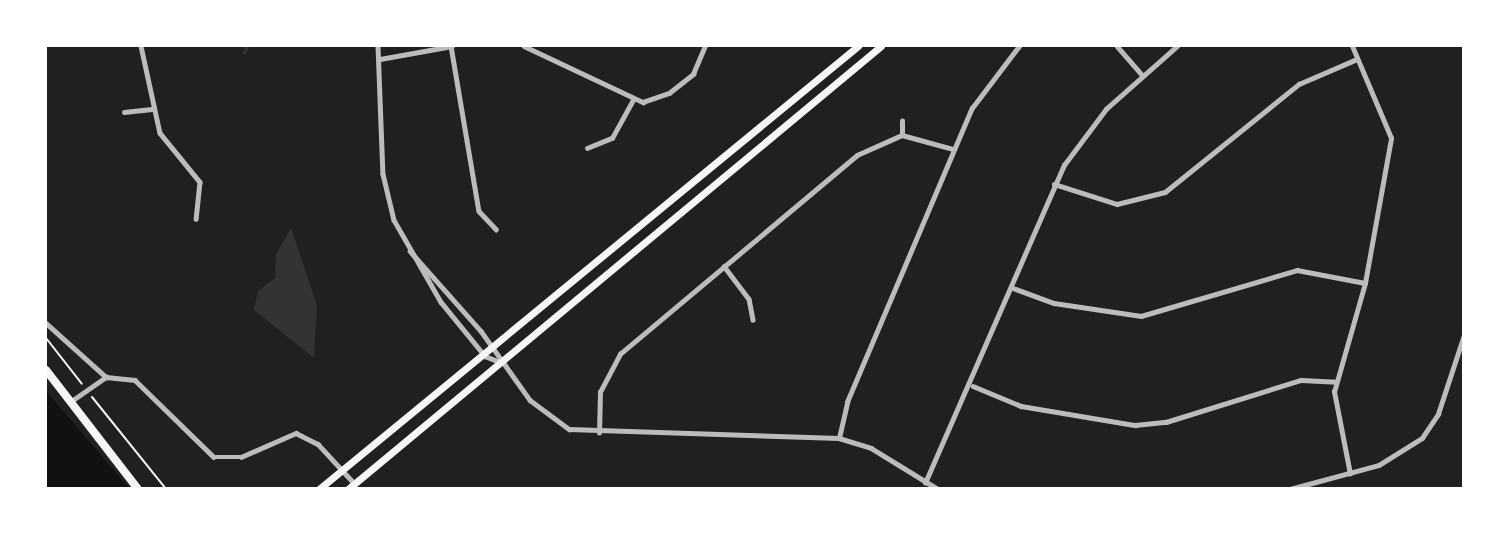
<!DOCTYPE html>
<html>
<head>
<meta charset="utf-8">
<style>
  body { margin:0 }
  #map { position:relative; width:1509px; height:534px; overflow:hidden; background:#111; font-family:"Times New Roman",serif }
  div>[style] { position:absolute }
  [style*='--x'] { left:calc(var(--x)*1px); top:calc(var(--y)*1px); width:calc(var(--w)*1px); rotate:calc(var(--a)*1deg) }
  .green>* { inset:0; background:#202020 }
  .water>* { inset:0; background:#333 }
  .stream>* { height:2.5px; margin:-1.25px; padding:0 1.25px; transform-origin:1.25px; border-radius:1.25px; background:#333 }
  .path>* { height:2px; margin:-1px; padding:0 1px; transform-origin:1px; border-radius:1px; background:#f5f5f5 }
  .minor>* { height:4.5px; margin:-2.25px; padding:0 2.25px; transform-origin:2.25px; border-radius:2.25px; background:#bcbcbc }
  .secondary>* { height:7px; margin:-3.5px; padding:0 3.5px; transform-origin:3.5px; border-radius:3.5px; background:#f5f5f5 }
  .primary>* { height:8px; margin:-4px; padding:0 4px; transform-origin:4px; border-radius:4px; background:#f5f5f5 }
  span { translate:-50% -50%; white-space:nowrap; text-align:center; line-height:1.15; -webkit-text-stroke:7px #fff; paint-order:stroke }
  .frame { position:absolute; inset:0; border:47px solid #fff; pointer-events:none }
</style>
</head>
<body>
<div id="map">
  <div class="green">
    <div style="clip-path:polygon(46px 46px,1463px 46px,1463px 488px,129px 488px,46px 391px)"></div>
  </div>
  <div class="water">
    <div style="clip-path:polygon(291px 228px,317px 306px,314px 358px,254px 310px,258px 291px,275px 278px,276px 254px)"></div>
  </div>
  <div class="stream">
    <div style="--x:244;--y:53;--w:8;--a:-67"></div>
  </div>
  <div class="path">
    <div style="--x:46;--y:338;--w:58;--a:52"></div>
    <div style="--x:92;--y:397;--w:118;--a:51.2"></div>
  </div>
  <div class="minor">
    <div style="--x:141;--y:46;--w:89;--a:77.7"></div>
    <div style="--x:160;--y:133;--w:63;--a:50.8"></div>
    <div style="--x:200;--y:182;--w:37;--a:96"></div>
    <div style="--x:378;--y:46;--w:128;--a:87.8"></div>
    <div style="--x:383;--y:174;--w:47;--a:76.6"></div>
    <div style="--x:394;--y:220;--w:95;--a:60.2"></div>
    <div style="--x:441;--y:302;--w:70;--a:50.8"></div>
    <div style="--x:485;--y:356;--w:16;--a:22"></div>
    <div style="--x:451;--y:46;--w:167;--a:80.4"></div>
    <div style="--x:479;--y:211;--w:25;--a:47"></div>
    <div style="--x:524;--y:46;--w:132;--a:25.2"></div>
    <div style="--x:643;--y:102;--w:28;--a:-19"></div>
    <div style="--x:669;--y:93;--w:31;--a:-38"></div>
    <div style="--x:693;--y:74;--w:30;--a:-67"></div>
    <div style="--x:1117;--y:46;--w:38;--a:49"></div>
    <div style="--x:380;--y:59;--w:73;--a:-10.2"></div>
    <div style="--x:124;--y:112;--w:30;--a:-6"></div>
    <div style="--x:902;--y:135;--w:14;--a:-90"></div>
    <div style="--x:587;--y:148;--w:27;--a:-22"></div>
    <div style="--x:612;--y:138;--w:43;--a:-61.1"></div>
    <div style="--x:1054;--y:184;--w:66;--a:17.6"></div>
    <div style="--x:1117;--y:204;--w:49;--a:-14"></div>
    <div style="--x:1165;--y:192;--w:172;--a:-38.9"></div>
    <div style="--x:1299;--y:84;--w:63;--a:-23.3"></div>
    <div style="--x:410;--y:251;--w:107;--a:48.4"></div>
    <div style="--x:481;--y:331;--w:85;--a:54.6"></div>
    <div style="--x:530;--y:400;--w:49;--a:36.6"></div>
    <div style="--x:569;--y:429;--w:270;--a:1.9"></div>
    <div style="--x:839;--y:438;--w:34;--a:17"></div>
    <div style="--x:871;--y:448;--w:79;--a:31.5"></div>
    <div style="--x:724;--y:266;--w:41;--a:52.9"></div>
    <div style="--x:749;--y:299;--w:21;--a:79"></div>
    <div style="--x:1013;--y:288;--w:44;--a:20.1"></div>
    <div style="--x:1054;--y:303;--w:88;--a:8.5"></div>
    <div style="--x:1141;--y:316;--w:163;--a:-16.4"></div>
    <div style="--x:1297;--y:270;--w:69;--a:10.8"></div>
    <div style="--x:46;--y:323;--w:81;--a:42"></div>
    <div style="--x:973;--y:386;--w:52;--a:22.6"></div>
    <div style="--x:1021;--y:406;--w:116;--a:9.5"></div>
    <div style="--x:1135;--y:425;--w:31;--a:-6"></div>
    <div style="--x:1166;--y:422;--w:141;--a:-17.3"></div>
    <div style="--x:1301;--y:380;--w:35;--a:3"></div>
    <div style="--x:70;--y:402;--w:44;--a:-34.8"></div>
    <div style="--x:106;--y:377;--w:29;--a:6"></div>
    <div style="--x:135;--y:380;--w:110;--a:44.3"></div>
    <div style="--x:214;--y:457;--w:27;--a:0"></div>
    <div style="--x:241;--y:457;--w:60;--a:-23.6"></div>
    <div style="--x:296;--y:433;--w:25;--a:27"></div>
    <div style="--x:318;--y:444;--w:53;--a:47.3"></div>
    <div style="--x:599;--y:433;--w:41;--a:-88.6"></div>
    <div style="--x:600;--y:392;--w:43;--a:-62.2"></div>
    <div style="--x:620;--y:354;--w:309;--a:-40"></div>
    <div style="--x:857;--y:155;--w:49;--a:-24"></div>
    <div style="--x:902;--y:135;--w:53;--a:15.4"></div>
    <div style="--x:839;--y:438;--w:37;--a:-77"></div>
    <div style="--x:847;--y:402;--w:319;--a:-67"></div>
    <div style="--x:972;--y:108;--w:78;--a:-52.8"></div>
    <div style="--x:1350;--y:474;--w:84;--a:-101"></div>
    <div style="--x:1334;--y:392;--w:113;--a:-74.1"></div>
    <div style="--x:1365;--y:283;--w:147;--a:-79.8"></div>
    <div style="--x:1391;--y:138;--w:100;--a:-113"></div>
    <div style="--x:925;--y:483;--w:347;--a:-66.4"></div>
    <div style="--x:1064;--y:165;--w:70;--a:-53.1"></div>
    <div style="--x:1106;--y:109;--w:95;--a:-41.6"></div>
    <div style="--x:1290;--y:489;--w:92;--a:-15.1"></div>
    <div style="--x:1379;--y:465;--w:51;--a:-32.1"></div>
    <div style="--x:1422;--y:438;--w:29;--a:-56"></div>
    <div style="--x:1438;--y:414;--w:83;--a:-71.8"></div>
  </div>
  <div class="secondary">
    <div style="--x:319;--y:489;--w:698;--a:-39.42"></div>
    <div style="--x:348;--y:489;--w:693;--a:-39.73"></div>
  </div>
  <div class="primary">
    <div style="--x:46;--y:370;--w:150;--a:52.3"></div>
  </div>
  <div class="frame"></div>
</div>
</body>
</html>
